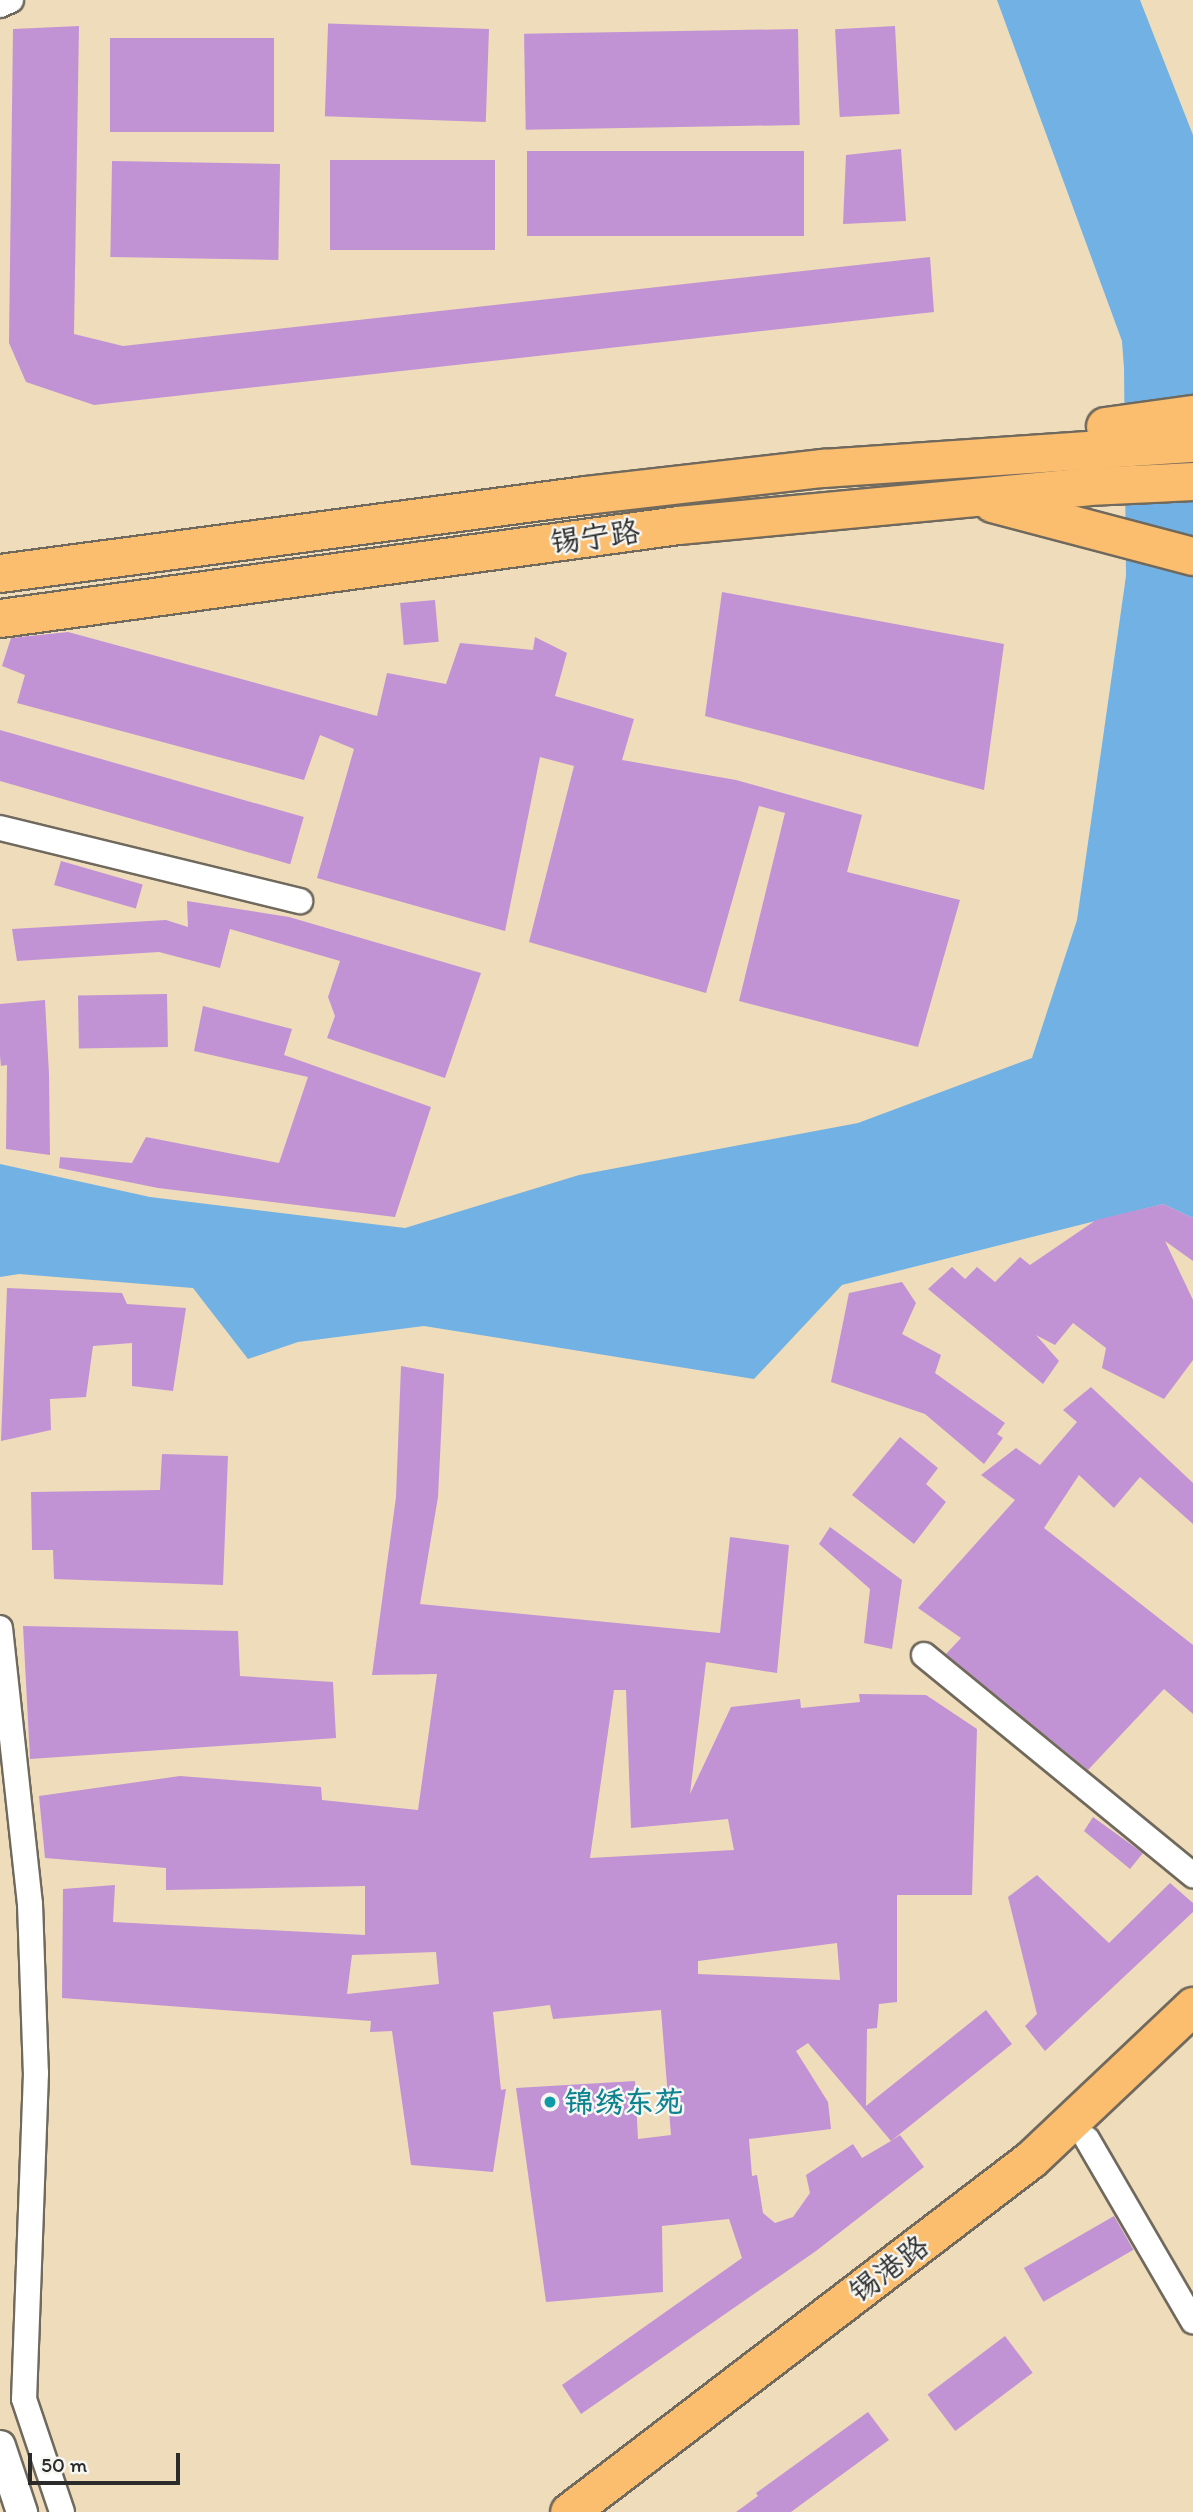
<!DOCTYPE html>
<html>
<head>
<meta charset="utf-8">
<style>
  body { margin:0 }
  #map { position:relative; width:1193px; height:2512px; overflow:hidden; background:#efdcba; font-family:Itim,"LXGW WenKai TC",sans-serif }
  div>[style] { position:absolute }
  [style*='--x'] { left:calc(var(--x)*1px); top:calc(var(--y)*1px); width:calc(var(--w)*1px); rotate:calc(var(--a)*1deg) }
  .water>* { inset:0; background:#71b1e4 }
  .building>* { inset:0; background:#c193d5; transform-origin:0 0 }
  .roads { filter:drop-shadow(2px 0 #70695d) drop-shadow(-2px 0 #70695d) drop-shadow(0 2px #70695d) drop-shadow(0 -2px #70695d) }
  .minor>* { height:24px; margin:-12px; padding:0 12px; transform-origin:12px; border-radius:12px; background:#fff }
  .tertiary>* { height:30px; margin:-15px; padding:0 15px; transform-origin:15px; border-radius:15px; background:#fff }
  .primary>* { height:37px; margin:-18.5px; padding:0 18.5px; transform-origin:18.5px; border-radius:18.5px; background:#fbbd6e }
  .dots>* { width:19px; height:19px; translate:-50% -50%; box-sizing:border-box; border:4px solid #f6f6f2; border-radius:50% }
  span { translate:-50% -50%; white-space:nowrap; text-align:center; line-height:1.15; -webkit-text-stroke:5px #f6f6f2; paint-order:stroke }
  .street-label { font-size:30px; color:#2b2b2b }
  .culture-label { font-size:30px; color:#0d838f; font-weight:700 }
  .left { translate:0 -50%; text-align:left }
  .scale { position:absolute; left:28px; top:2453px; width:152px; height:32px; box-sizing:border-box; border:4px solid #2b2b2b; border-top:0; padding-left:9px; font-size:21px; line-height:24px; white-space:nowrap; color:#2b2b2b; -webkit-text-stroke:5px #f6f6f2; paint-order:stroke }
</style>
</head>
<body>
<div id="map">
  <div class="water">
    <div style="clip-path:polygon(997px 0,1140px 0,1193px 135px,1193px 1218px,1163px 1204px,842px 1285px,754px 1379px,424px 1326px,298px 1342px,248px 1359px,193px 1288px,19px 1274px,0 1277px,0 1164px,150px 1197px,405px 1228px,579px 1175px,858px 1123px,1032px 1058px,1077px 920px,1126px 576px,1124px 368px,1122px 341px)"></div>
  </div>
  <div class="building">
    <div style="clip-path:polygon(79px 26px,74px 334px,123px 346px,930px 257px,934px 312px,94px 405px,26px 382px,9px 343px,13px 29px)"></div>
    <div style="left:895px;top:26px;width:88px;height:60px;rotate:87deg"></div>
    <div style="left:489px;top:29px;width:93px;height:161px;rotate:92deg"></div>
    <div style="left:798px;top:29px;width:96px;height:274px;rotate:89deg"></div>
    <div style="left:274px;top:38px;width:94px;height:164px;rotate:90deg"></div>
    <div style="clip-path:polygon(901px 149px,906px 221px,843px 224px,846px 155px)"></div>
    <div style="left:804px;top:151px;width:85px;height:277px;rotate:90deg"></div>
    <div style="left:330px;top:160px;width:165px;height:90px"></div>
    <div style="left:280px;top:164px;width:96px;height:168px;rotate:91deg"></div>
    <div style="clip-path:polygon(722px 592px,1004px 644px,984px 790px,705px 716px)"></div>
    <div style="left:435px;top:600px;width:42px;height:35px;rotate:85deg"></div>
    <div style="clip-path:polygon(68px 632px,377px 716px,387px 673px,446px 684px,460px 643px,533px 650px,535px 637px,567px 653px,555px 696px,634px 719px,622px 760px,736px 780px,862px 815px,847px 872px,960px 900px,918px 1047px,739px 1001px,785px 813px,759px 806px,706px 993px,529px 942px,574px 766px,540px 757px,505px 931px,317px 878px,354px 749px,320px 735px,304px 780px,17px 703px,25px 675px,2px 666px,11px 638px)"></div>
    <div style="left:0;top:730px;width:316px;height:49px;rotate:16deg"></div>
    <div style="left:61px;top:861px;width:85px;height:25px;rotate:16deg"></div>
    <div style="clip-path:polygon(187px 901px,289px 917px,481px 973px,445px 1078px,327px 1038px,335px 1016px,328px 997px,340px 961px,230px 929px,220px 968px,159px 952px,17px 961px,12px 929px,166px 920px,188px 927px)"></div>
    <div style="left:167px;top:994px;width:53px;height:89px;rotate:89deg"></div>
    <div style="clip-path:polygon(45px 1000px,49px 1074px,50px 1155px,6px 1149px,7px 1065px,1px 1066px,0 1056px,0 1004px)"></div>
    <div style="clip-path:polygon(203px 1006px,292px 1029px,284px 1055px,431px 1107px,395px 1217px,158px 1188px,59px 1168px,60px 1157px,132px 1163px,146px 1137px,279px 1163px,308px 1077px,194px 1051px)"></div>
    <div style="clip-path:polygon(1163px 1204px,1193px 1218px,1193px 1261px,1165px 1241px,1193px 1300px,1193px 1360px,1164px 1399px,1102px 1368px,1106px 1348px,1073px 1323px,1055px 1345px,1036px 1335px,1059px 1361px,1043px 1384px,928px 1289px,952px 1267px,965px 1279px,977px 1267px,995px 1282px,1020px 1257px,1030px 1265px,1096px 1220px)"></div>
    <div style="clip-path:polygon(902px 1282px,916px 1303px,902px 1334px,941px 1355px,935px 1373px,1005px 1423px,997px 1434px,1003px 1438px,984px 1464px,925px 1414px,831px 1382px,849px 1293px)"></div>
    <div style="clip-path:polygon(7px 1288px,122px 1293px,127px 1304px,186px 1308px,173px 1391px,132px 1386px,132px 1343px,93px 1346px,86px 1397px,50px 1399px,51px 1430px,1px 1441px)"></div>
    <div style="clip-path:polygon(evenodd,401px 1366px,444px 1374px,438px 1497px,420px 1604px,720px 1633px,730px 1537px,789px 1545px,777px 1673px,706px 1662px,690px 1794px,731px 1707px,800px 1699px,801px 1708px,860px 1702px,859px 1694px,926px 1695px,977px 1729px,972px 1895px,897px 1895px,897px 2002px,879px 2004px,877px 2028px,867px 2029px,866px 2106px,986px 2010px,1012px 2044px,891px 2141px,900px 2135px,924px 2167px,816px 2251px,581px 2414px,562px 2385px,742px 2258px,729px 2219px,662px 2226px,663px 2292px,546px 2302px,516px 2088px,635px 2081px,638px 2139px,671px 2135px,661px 2010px,553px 2019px,550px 2005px,493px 2012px,501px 2090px,506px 2089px,493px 2172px,411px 2165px,392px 2031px,370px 2032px,371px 2021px,62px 1998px,63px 1889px,115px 1885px,113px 1922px,365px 1935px,365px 1886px,166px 1890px,166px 1868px,45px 1858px,39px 1796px,180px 1776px,321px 1787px,322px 1800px,418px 1810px,437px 1674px,372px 1675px,396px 1497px,401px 1366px,614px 1690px,626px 1690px,631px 1828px,728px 1819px,734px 1850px,590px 1858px,614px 1690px,401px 1366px,837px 1943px,840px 1980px,698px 1974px,698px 1961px,837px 1943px,401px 1366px,436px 1952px,439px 1984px,347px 1994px,352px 1955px,436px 1952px,401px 1366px,808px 2043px,891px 2141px,862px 2158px,853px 2144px,806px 2175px,810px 2193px,793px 2217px,775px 2223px,763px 2213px,757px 2175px,752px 2176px,749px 2139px,831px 2129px,828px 2102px,796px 2051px,808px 2043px)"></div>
    <div style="clip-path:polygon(1091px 1387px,1193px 1483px,1193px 1524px,1140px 1477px,1114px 1508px,1079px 1475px,1044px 1528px,1193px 1645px,1193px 1714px,1164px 1689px,1088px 1770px,946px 1654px,961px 1638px,918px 1608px,1015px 1500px,981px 1475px,1016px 1448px,1040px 1465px,1077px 1422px,1063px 1410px)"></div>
    <div style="clip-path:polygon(900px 1437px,938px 1468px,926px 1484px,946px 1502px,914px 1544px,852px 1495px)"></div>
    <div style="clip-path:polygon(162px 1454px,228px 1456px,223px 1585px,54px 1579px,53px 1550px,32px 1550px,31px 1492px,160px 1490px)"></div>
    <div style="clip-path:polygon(830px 1527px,902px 1580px,892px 1649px,864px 1643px,870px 1589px,819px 1544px)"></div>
    <div style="clip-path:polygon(23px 1626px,238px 1631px,240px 1676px,333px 1682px,336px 1738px,30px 1759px)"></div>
    <div style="clip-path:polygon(1093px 1817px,1143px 1853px,1130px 1869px,1084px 1831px)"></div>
    <div style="clip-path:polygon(1037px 1875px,1109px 1943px,1170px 1883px,1193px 1903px,1193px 1912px,1045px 2051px,1025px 2026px,1037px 2014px,1008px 1897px)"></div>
    <div style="left:1114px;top:2216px;width:39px;height:104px;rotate:60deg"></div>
    <div style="left:1005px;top:2336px;width:46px;height:97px;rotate:53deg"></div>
    <div style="clip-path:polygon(868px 2412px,889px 2440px,791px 2512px,736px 2512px,758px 2496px,756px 2493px)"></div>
  </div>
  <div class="roads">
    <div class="minor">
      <div style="--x:0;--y:5;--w:12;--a:-24"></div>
      <div style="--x:0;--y:828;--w:309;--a:13.7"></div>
      <div style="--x:0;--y:1628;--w:278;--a:83.8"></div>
      <div style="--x:30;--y:1904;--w:169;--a:88"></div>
      <div style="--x:36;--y:2073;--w:326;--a:92.1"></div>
      <div style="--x:24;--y:2399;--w:119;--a:71.4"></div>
      <div style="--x:924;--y:1655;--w:348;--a:39.3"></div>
      <div style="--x:1087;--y:2139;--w:211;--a:59.8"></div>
    </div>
    <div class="tertiary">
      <div style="--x:0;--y:2446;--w:70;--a:71.6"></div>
    </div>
    <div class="primary">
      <div style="--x:1105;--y:426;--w:89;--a:-7.8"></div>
      <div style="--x:992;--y:503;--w:208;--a:14.8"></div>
      <div style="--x:0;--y:573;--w:590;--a:-7.59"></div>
      <div style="--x:585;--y:495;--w:240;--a:-6.5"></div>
      <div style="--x:823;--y:468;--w:371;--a:-3.9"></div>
      <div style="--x:0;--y:618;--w:684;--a:-7.81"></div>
      <div style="--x:678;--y:525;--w:412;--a:-5.4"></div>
      <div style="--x:1088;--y:486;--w:105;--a:-2.7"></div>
      <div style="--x:569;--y:2512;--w:581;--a:-37.38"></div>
      <div style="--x:1031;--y:2159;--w:223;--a:-43.4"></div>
    </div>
  </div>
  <div class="dots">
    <div style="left:550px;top:2102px;background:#0f9aa8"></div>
  </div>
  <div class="street-label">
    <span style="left:595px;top:537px;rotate:-8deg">锡宁路</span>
    <span style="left:889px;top:2269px;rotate:-37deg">锡港路</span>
  </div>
  <div class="culture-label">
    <span class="left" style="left:564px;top:2102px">锦绣东苑</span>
  </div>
  <div class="scale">50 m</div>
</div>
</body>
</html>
